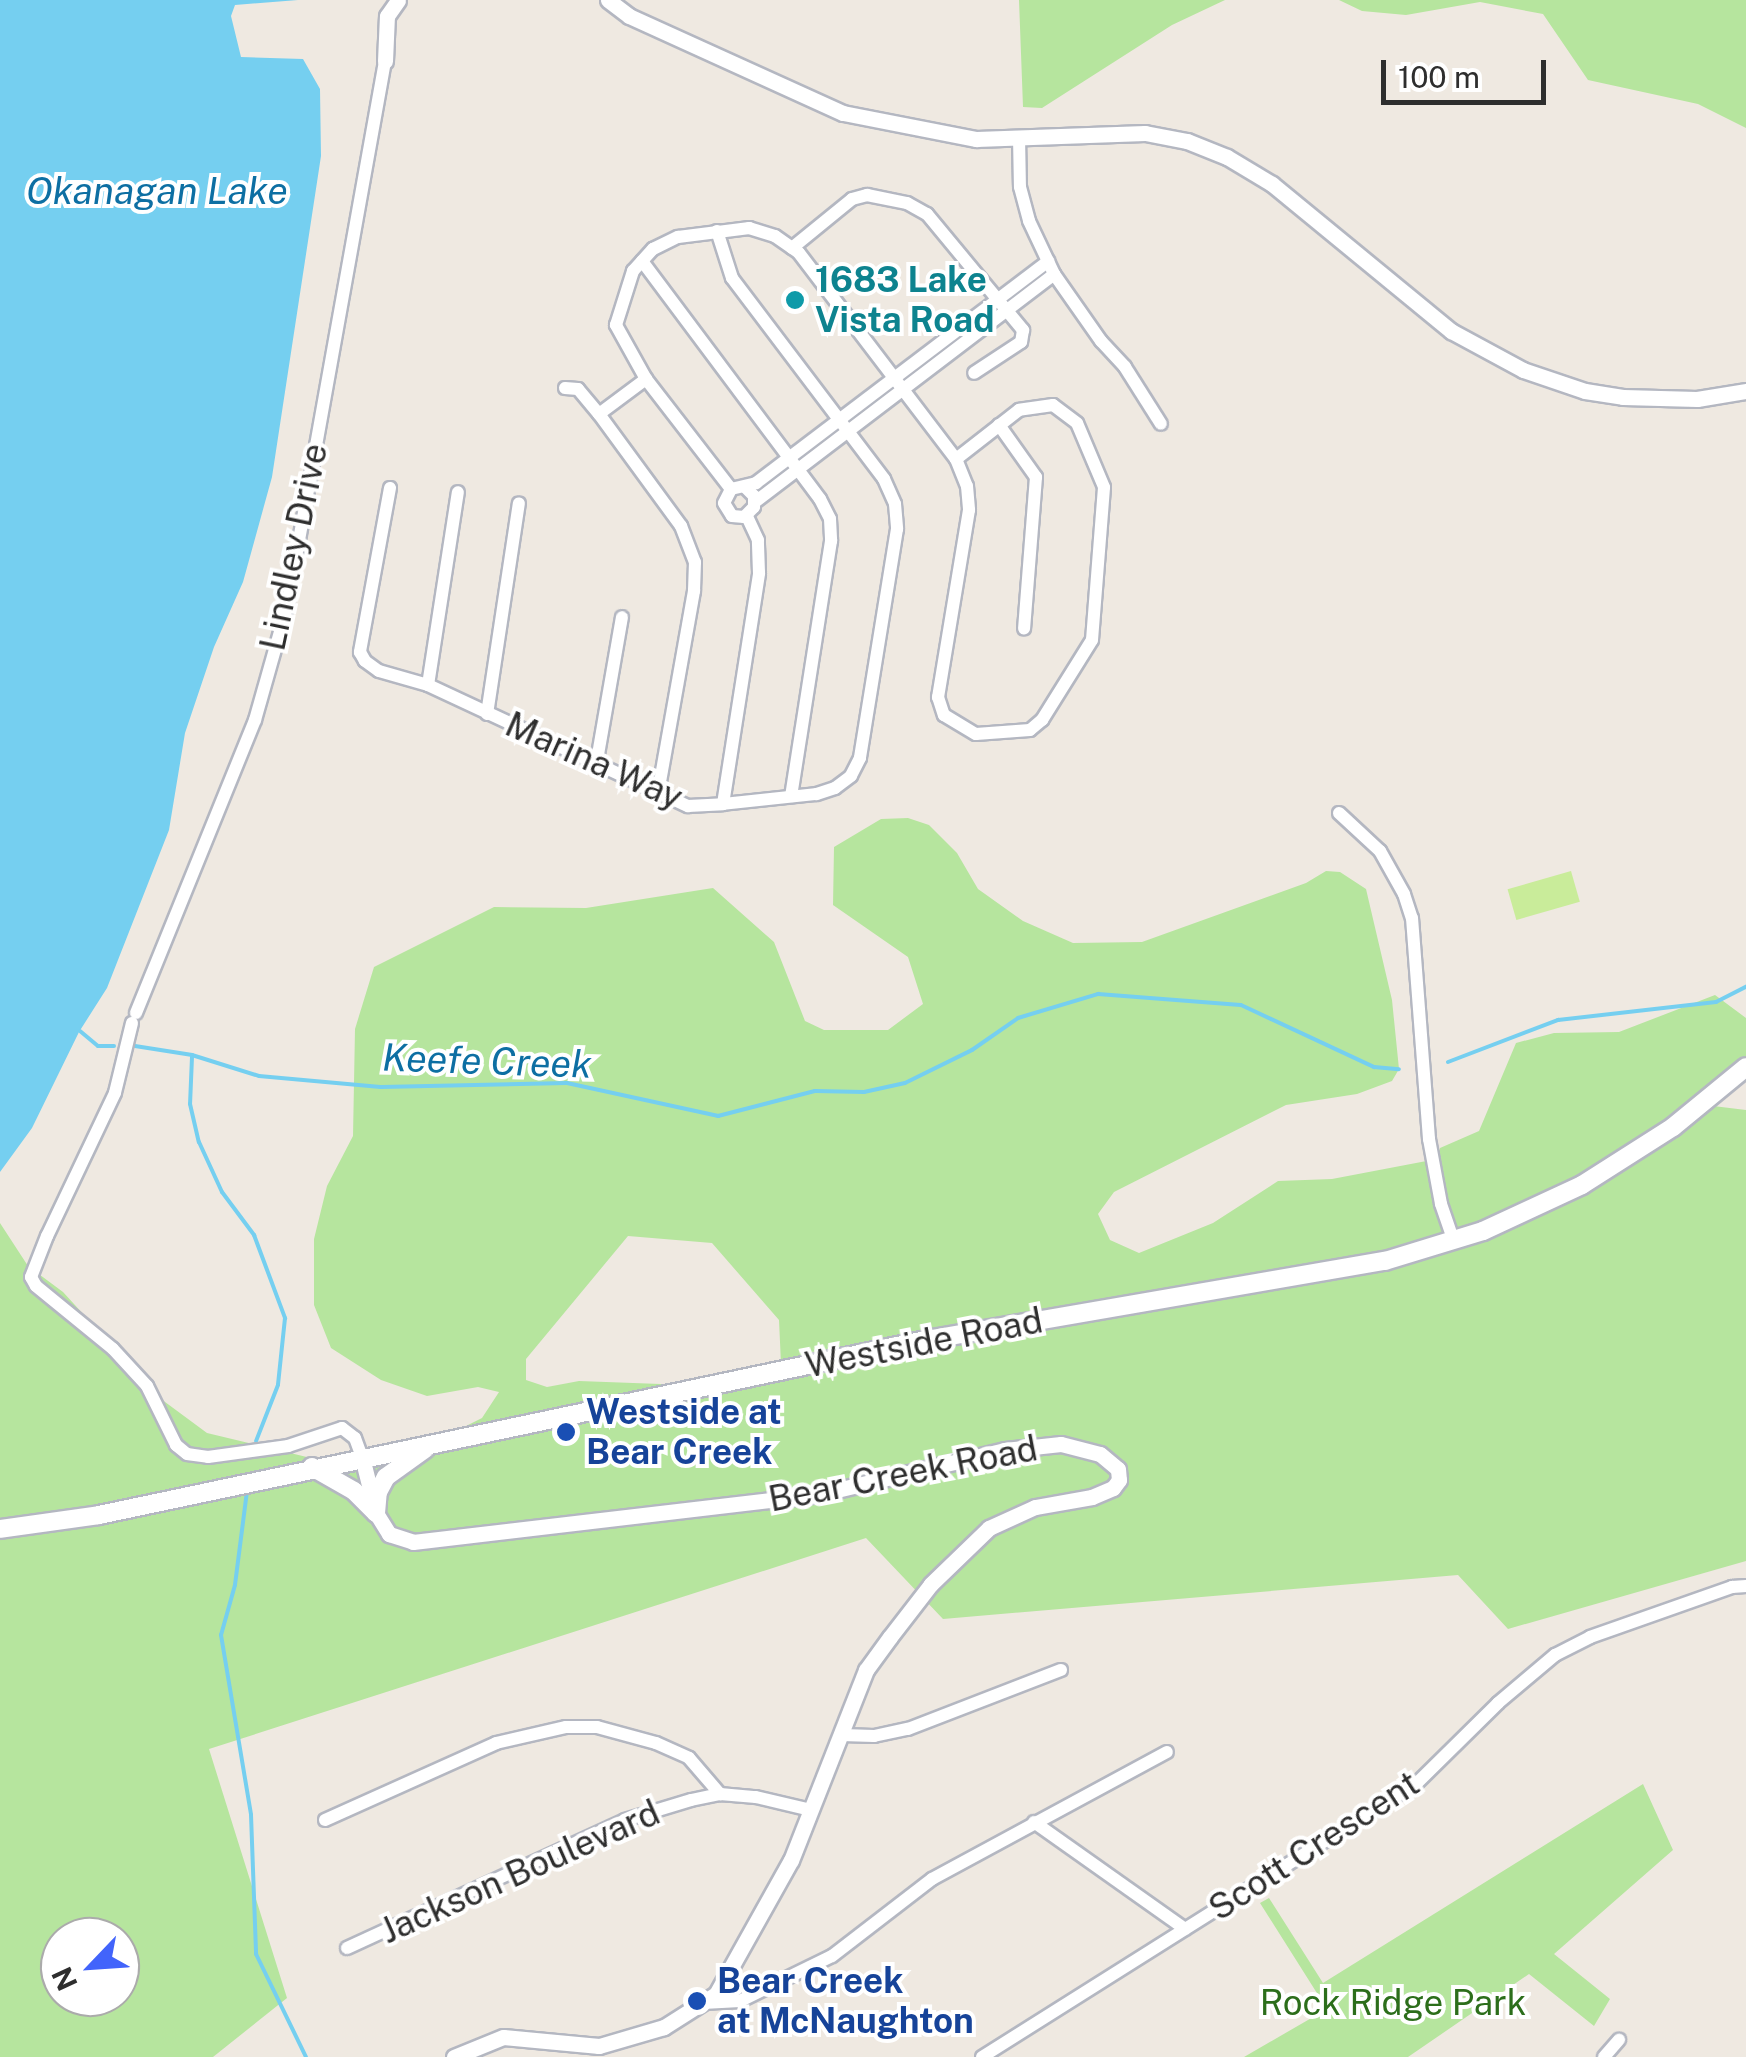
<!DOCTYPE html>
<html>
<head>
<meta charset="utf-8">
<style>
  body { margin:0 }
  #map { position:relative; width:1746px; height:2057px; overflow:hidden; background:#efe9e1; font-family:"Public Sans",sans-serif }
  div>[style] { position:absolute }
  [style*='--x'] { left:calc(var(--x)*1px); top:calc(var(--y)*1px); width:calc(var(--w)*1px); rotate:calc(var(--a)*1deg) }
  .green>* { inset:0; background:#b6e59e }
  .pitch>* { inset:0; background:#c9ec9a; transform-origin:0 0 }
  .water>* { inset:0; background:#75cff0 }
  .stream>* { height:4px; margin:-2px; padding:0 2px; transform-origin:2px; border-radius:2px; background:#75cff0 }
  .roads { filter:drop-shadow(2px 0 #b4b7c1) drop-shadow(-2px 0 #b4b7c1) drop-shadow(0 2px #b4b7c1) drop-shadow(0 -2px #b4b7c1) }
  .minor>* { height:12px; margin:-6px; padding:0 6px; transform-origin:6px; border-radius:6px; background:#fff }
  .tertiary>* { height:15px; margin:-7.5px; padding:0 7.5px; transform-origin:7.5px; border-radius:7.5px; background:#fff }
  .secondary>* { height:18px; margin:-9px; padding:0 9px; transform-origin:9px; border-radius:9px; background:#fff }
  .dots>* { width:28px; height:28px; translate:-50% -50%; box-sizing:border-box; border:5px solid #fff; border-radius:50% }
  span { translate:-50% -50%; white-space:nowrap; text-align:center; line-height:1.15; -webkit-text-stroke:8px #fff; paint-order:stroke }
  .culture-label { font-size:35px; color:#0d838f; font-weight:700 }
  .left { translate:0 -50%; text-align:left }
  .street-label { font-size:35px; color:#2e2e2e }
  .transit-label { font-size:35px; color:#164399; font-weight:700 }
  .park-label { font-size:35px; color:#2c6e1b }
  .water-label { font-size:38px; color:#0d6fa3; font-style:italic }
  .north { position:absolute; left:40px; top:1917px; width:100px; height:100px; box-sizing:border-box; background:#fff; border:2px solid #ababab; border-radius:50%; rotate:245deg; font-size:28px; font-weight:700; line-height:40px; text-align:center; color:#2e2e2e }
  .north::after { content:''; display:block; margin:auto; width:35px; height:45px; background:#4264fb; clip-path:polygon(50% 0,100% 100%,50% 72%,0 100%) }
  .scale { position:absolute; left:1381px; top:60px; width:165px; height:45px; box-sizing:border-box; border:5px solid #2e2e2e; border-top:0; padding-left:12px; font-size:30px; line-height:35px; white-space:nowrap; color:#2e2e2e; -webkit-text-stroke:8px #fff; paint-order:stroke }
</style>
</head>
<body>
<div id="map">
  <div class="green">
    <div style="clip-path:polygon(1019px 0,1225px 0,1172px 25px,1042px 108px,1023px 107px)"></div>
    <div style="clip-path:polygon(1339px 0,1746px 0,1746px 128px,1698px 104px,1588px 80px,1543px 14px,1480px 2px,1406px 15px,1362px 11px)"></div>
    <div style="clip-path:polygon(evenodd,908px 818px,929px 825px,957px 853px,978px 889px,1023px 921px,1073px 943px,1142px 942px,1306px 883px,1326px 871px,1340px 872px,1366px 889px,1392px 1000px,1399px 1069px,1392px 1081px,1357px 1094px,1286px 1105px,1114px 1192px,1098px 1214px,1110px 1240px,1139px 1253px,1213px 1223px,1278px 1181px,1332px 1179px,1437px 1159px,1440px 1148px,1479px 1131px,1516px 1043px,1554px 1033px,1619px 1032px,1715px 995px,1746px 1018px,1746px 1069px,1705px 1105px,1746px 1110px,1746px 1561px,1508px 1629px,1458px 1575px,943px 1619px,866px 1538px,209px 1749px,287px 1998px,213px 2057px,0 2057px,0 1223px,28px 1266px,63px 1292px,161px 1399px,207px 1433px,344px 1466px,392px 1463px,482px 1418px,499px 1392px,478px 1387px,427px 1396px,381px 1380px,331px 1348px,314px 1305px,314px 1239px,327px 1186px,353px 1136px,355px 1029px,374px 967px,494px 907px,586px 908px,713px 888px,774px 942px,805px 1021px,824px 1030px,888px 1030px,923px 1004px,908px 957px,833px 905px,834px 847px,881px 819px,908px 818px,628px 1236px,712px 1243px,779px 1320px,781px 1364px,742px 1387px,579px 1381px,547px 1387px,526px 1380px,526px 1359px,628px 1236px,908px 818px,60px 1937px,120px 1937px,120px 1997px,60px 1997px,60px 1937px)"></div>
    <div style="clip-path:polygon(1643px 1784px,1673px 1850px,1554px 1954px,1610px 1999px,1594px 2026px,1529px 1974px,1408px 2057px,1244px 2057px,1327px 2009px,1260px 1903px,1269px 1898px,1323px 1983px)"></div>
  </div>
  <div class="pitch">
    <div style="left:1571px;top:871px;width:32px;height:66px;rotate:74deg"></div>
  </div>
  <div class="water">
    <div style="clip-path:polygon(0 0,298px 0,235px 5px,231px 16px,241px 57px,303px 59px,320px 89px,321px 156px,272px 477px,243px 582px,214px 647px,185px 733px,169px 830px,107px 988px,79px 1032px,32px 1128px,0 1172px)"></div>
  </div>
  <div class="stream">
    <div style="--x:80;--y:1031;--w:23;--a:40"></div>
    <div style="--x:98;--y:1046;--w:16;--a:0"></div>
    <div style="--x:135;--y:1046;--w:58;--a:9"></div>
    <div style="--x:192;--y:1055;--w:70;--a:17.4"></div>
    <div style="--x:259;--y:1076;--w:122;--a:5.2"></div>
    <div style="--x:381;--y:1087;--w:186;--a:-1.2"></div>
    <div style="--x:567;--y:1083;--w:155;--a:12.3"></div>
    <div style="--x:718;--y:1116;--w:100;--a:-14.5"></div>
    <div style="--x:815;--y:1091;--w:49;--a:1.2"></div>
    <div style="--x:864;--y:1092;--w:42;--a:-12.4"></div>
    <div style="--x:905;--y:1083;--w:75;--a:-26.2"></div>
    <div style="--x:972;--y:1050;--w:56;--a:-34.8"></div>
    <div style="--x:1018;--y:1018;--w:84;--a:-16.7"></div>
    <div style="--x:1098;--y:994;--w:143;--a:4.4"></div>
    <div style="--x:1241;--y:1005;--w:147;--a:25"></div>
    <div style="--x:1374;--y:1067;--w:25;--a:5"></div>
    <div style="--x:192;--y:1057;--w:47;--a:92.4"></div>
    <div style="--x:190;--y:1104;--w:39;--a:77"></div>
    <div style="--x:199;--y:1142;--w:55;--a:65.3"></div>
    <div style="--x:222;--y:1192;--w:54;--a:53.3"></div>
    <div style="--x:254;--y:1235;--w:89;--a:69.5"></div>
    <div style="--x:285;--y:1318;--w:67;--a:96"></div>
    <div style="--x:278;--y:1385;--w:60;--a:111.4"></div>
    <div style="--x:1448;--y:1062;--w:118;--a:-20.9"></div>
    <div style="--x:1558;--y:1020;--w:159;--a:-6.5"></div>
    <div style="--x:1716;--y:1002;--w:34;--a:-27"></div>
    <div style="--x:247;--y:1491;--w:95;--a:97.3"></div>
    <div style="--x:235;--y:1585;--w:52;--a:105.6"></div>
    <div style="--x:221;--y:1635;--w:182;--a:80.5"></div>
    <div style="--x:251;--y:1815;--w:139;--a:87.9"></div>
    <div style="--x:256;--y:1954;--w:114;--a:64.1"></div>
  </div>
  <div class="roads">
    <div class="minor">
      <div style="--x:1019;--y:137;--w:50;--a:88.9"></div>
      <div style="--x:1020;--y:187;--w:35;--a:75"></div>
      <div style="--x:1029;--y:221;--w:59;--a:64.7"></div>
      <div style="--x:1054;--y:274;--w:82;--a:55"></div>
      <div style="--x:1101;--y:341;--w:35;--a:47"></div>
      <div style="--x:1125;--y:367;--w:67;--a:57.7"></div>
      <div style="--x:717;--y:231;--w:49;--a:72.3"></div>
      <div style="--x:732;--y:278;--w:252;--a:52.9"></div>
      <div style="--x:884;--y:479;--w:27;--a:66"></div>
      <div style="--x:895;--y:504;--w:25;--a:85"></div>
      <div style="--x:897;--y:529;--w:232;--a:99.2"></div>
      <div style="--x:860;--y:758;--w:20;--a:117"></div>
      <div style="--x:851;--y:776;--w:20;--a:143"></div>
      <div style="--x:835;--y:788;--w:20;--a:162"></div>
      <div style="--x:816;--y:794;--w:94;--a:173.9"></div>
      <div style="--x:792;--y:248;--w:77;--a:-39.2"></div>
      <div style="--x:852;--y:199;--w:16;--a:-15"></div>
      <div style="--x:867;--y:195;--w:41;--a:11.3"></div>
      <div style="--x:907;--y:203;--w:23;--a:29"></div>
      <div style="--x:927;--y:214;--w:151;--a:50.4"></div>
      <div style="--x:1023;--y:330;--w:12;--a:99"></div>
      <div style="--x:1021;--y:342;--w:56;--a:146.6"></div>
      <div style="--x:642;--y:261;--w:297;--a:53.2"></div>
      <div style="--x:820;--y:499;--w:22;--a:63"></div>
      <div style="--x:830;--y:519;--w:22;--a:87"></div>
      <div style="--x:831;--y:541;--w:258;--a:98.9"></div>
      <div style="--x:565;--y:388;--w:13;--a:4"></div>
      <div style="--x:578;--y:389;--w:33;--a:50"></div>
      <div style="--x:599;--y:414;--w:139;--a:53.8"></div>
      <div style="--x:681;--y:526;--w:39;--a:69"></div>
      <div style="--x:695;--y:562;--w:29;--a:92"></div>
      <div style="--x:694;--y:591;--w:206;--a:100.1"></div>
      <div style="--x:599;--y:414;--w:59;--a:-36.7"></div>
      <div style="--x:999;--y:425;--w:64;--a:54.6"></div>
      <div style="--x:1036;--y:477;--w:152;--a:94.5"></div>
      <div style="--x:390;--y:488;--w:167;--a:100.4"></div>
      <div style="--x:360;--y:652;--w:10;--a:61"></div>
      <div style="--x:365;--y:661;--w:17;--a:36"></div>
      <div style="--x:379;--y:671;--w:51;--a:15.9"></div>
      <div style="--x:428;--y:685;--w:287;--a:25"></div>
      <div style="--x:688;--y:806;--w:35;--a:-3"></div>
      <div style="--x:723;--y:804;--w:234;--a:-81.1"></div>
      <div style="--x:759;--y:573;--w:33;--a:-92"></div>
      <div style="--x:758;--y:540;--w:26;--a:-115"></div>
      <div style="--x:746;--y:488;--w:11;--a:45"></div>
      <div style="--x:754;--y:496;--w:11;--a:90"></div>
      <div style="--x:754;--y:507;--w:14;--a:135"></div>
      <div style="--x:744;--y:517;--w:12;--a:-175"></div>
      <div style="--x:732;--y:516;--w:15;--a:-122"></div>
      <div style="--x:724;--y:503;--w:16;--a:-63"></div>
      <div style="--x:731;--y:489;--w:26;--a:-13"></div>
      <div style="--x:756;--y:483;--w:367;--a:-37.2"></div>
      <div style="--x:731;--y:489;--w:139;--a:-127.7"></div>
      <div style="--x:646;--y:379;--w:62;--a:-119.1"></div>
      <div style="--x:616;--y:325;--w:57;--a:-72.5"></div>
      <div style="--x:633;--y:271;--w:30;--a:-48"></div>
      <div style="--x:653;--y:249;--w:28;--a:-26"></div>
      <div style="--x:678;--y:237;--w:72;--a:-7.2"></div>
      <div style="--x:749;--y:228;--w:27;--a:17"></div>
      <div style="--x:775;--y:236;--w:29;--a:35"></div>
      <div style="--x:799;--y:253;--w:259;--a:52.7"></div>
      <div style="--x:956;--y:459;--w:29;--a:68"></div>
      <div style="--x:967;--y:486;--w:24;--a:85"></div>
      <div style="--x:969;--y:510;--w:190;--a:99.4"></div>
      <div style="--x:938;--y:697;--w:19;--a:72"></div>
      <div style="--x:944;--y:715;--w:37;--a:31"></div>
      <div style="--x:976;--y:734;--w:54;--a:-4.2"></div>
      <div style="--x:1030;--y:730;--w:16;--a:-40"></div>
      <div style="--x:1042;--y:720;--w:94;--a:-58"></div>
      <div style="--x:1092;--y:640;--w:153;--a:-85.5"></div>
      <div style="--x:1104;--y:487;--w:69;--a:-112.9"></div>
      <div style="--x:1077;--y:423;--w:30;--a:-143"></div>
      <div style="--x:1053;--y:405;--w:34;--a:172"></div>
      <div style="--x:1019;--y:410;--w:80;--a:142.1"></div>
      <div style="--x:755;--y:502;--w:376;--a:-37.3"></div>
      <div style="--x:428;--y:685;--w:195;--a:-81.2"></div>
      <div style="--x:487;--y:714;--w:213;--a:-81.4"></div>
      <div style="--x:596;--y:766;--w:151;--a:-80.1"></div>
      <div style="--x:1339;--y:813;--w:56;--a:42.8"></div>
      <div style="--x:1380;--y:851;--w:49;--a:60.8"></div>
      <div style="--x:1404;--y:894;--w:25;--a:72"></div>
      <div style="--x:1412;--y:918;--w:222;--a:85.6"></div>
      <div style="--x:1429;--y:1139;--w:66;--a:79.5"></div>
      <div style="--x:1441;--y:1204;--w:39;--a:71"></div>
      <div style="--x:136;--y:1013;--w:316;--a:-67.9"></div>
      <div style="--x:255;--y:720;--w:117;--a:-74.2"></div>
      <div style="--x:287;--y:607;--w:555;--a:-79.82"></div>
      <div style="--x:132;--y:1023;--w:72;--a:103.7"></div>
      <div style="--x:115;--y:1093;--w:158;--a:115.4"></div>
      <div style="--x:47;--y:1236;--w:44;--a:111.3"></div>
      <div style="--x:31;--y:1277;--w:10;--a:61"></div>
      <div style="--x:36;--y:1286;--w:99;--a:39.3"></div>
      <div style="--x:113;--y:1349;--w:50;--a:47.4"></div>
      <div style="--x:147;--y:1386;--w:66;--a:63.8"></div>
      <div style="--x:176;--y:1445;--w:14;--a:39"></div>
      <div style="--x:187;--y:1454;--w:21;--a:8"></div>
      <div style="--x:208;--y:1457;--w:81;--a:-7.8"></div>
      <div style="--x:288;--y:1446;--w:57;--a:-18.4"></div>
      <div style="--x:342;--y:1428;--w:16;--a:38"></div>
      <div style="--x:355;--y:1438;--w:20;--a:70"></div>
      <div style="--x:842;--y:1735;--w:32;--a:2"></div>
      <div style="--x:874;--y:1736;--w:35;--a:-12"></div>
      <div style="--x:908;--y:1729;--w:164;--a:-21.1"></div>
      <div style="--x:325;--y:1820;--w:188;--a:-24.2"></div>
      <div style="--x:496;--y:1743;--w:72;--a:-12.9"></div>
      <div style="--x:566;--y:1727;--w:31;--a:0"></div>
      <div style="--x:597;--y:1727;--w:61;--a:15.2"></div>
      <div style="--x:656;--y:1743;--w:36;--a:24"></div>
      <div style="--x:689;--y:1758;--w:48;--a:49.3"></div>
      <div style="--x:1034;--y:1822;--w:185;--a:35.3"></div>
      <div style="--x:347;--y:1948;--w:306;--a:-24.7"></div>
      <div style="--x:625;--y:1820;--w:69;--a:-16.9"></div>
      <div style="--x:691;--y:1800;--w:30;--a:-12"></div>
      <div style="--x:720;--y:1794;--w:36;--a:5"></div>
      <div style="--x:756;--y:1797;--w:57;--a:13.3"></div>
      <div style="--x:703;--y:2003;--w:37;--a:-3"></div>
      <div style="--x:740;--y:2001;--w:102;--a:-26.1"></div>
      <div style="--x:832;--y:1956;--w:126;--a:-37.6"></div>
      <div style="--x:932;--y:1879;--w:267;--a:-28.4"></div>
      <div style="--x:982;--y:2057;--w:514;--a:-32.21"></div>
      <div style="--x:1417;--y:1783;--w:114;--a:-44.6"></div>
      <div style="--x:1498;--y:1703;--w:75;--a:-40.1"></div>
      <div style="--x:1555;--y:1655;--w:39;--a:-27"></div>
      <div style="--x:1590;--y:1637;--w:151;--a:-19.4"></div>
      <div style="--x:1732;--y:1587;--w:14;--a:-4"></div>
      <div style="--x:1604;--y:2057;--w:23;--a:-49"></div>
    </div>
    <div class="tertiary">
      <div style="--x:608;--y:0;--w:26;--a:37"></div>
      <div style="--x:629;--y:16;--w:235;--a:24.4"></div>
      <div style="--x:843;--y:113;--w:136;--a:11.1"></div>
      <div style="--x:976;--y:139;--w:169;--a:-2"></div>
      <div style="--x:1145;--y:133;--w:43;--a:10.8"></div>
      <div style="--x:1187;--y:141;--w:43;--a:21.8"></div>
      <div style="--x:1227;--y:157;--w:52;--a:31"></div>
      <div style="--x:1272;--y:184;--w:232;--a:39.4"></div>
      <div style="--x:1451;--y:331;--w:82;--a:28.4"></div>
      <div style="--x:1523;--y:370;--w:65;--a:18.7"></div>
      <div style="--x:1585;--y:391;--w:38;--a:9"></div>
      <div style="--x:1623;--y:397;--w:74;--a:1.5"></div>
      <div style="--x:1697;--y:399;--w:50;--a:-9.3"></div>
      <div style="--x:385;--y:61;--w:45;--a:-87.5"></div>
      <div style="--x:387;--y:16;--w:19;--a:-55"></div>
      <div style="--x:362;--y:1457;--w:58;--a:76"></div>
      <div style="--x:376;--y:1513;--w:25;--a:58"></div>
      <div style="--x:389;--y:1534;--w:25;--a:18"></div>
      <div style="--x:413;--y:1542;--w:410;--a:-6.7"></div>
      <div style="--x:820;--y:1494;--w:190;--a:-13.4"></div>
      <div style="--x:1005;--y:1450;--w:56;--a:-6.1"></div>
      <div style="--x:1061;--y:1444;--w:40;--a:14.4"></div>
      <div style="--x:1100;--y:1454;--w:23;--a:40"></div>
      <div style="--x:1118;--y:1469;--w:11;--a:85"></div>
      <div style="--x:1119;--y:1480;--w:10;--a:127"></div>
      <div style="--x:1113;--y:1488;--w:23;--a:157"></div>
      <div style="--x:1092;--y:1497;--w:58;--a:170"></div>
      <div style="--x:1035;--y:1507;--w:51;--a:155.5"></div>
      <div style="--x:989;--y:1528;--w:81;--a:136"></div>
      <div style="--x:931;--y:1584;--w:67;--a:127.7"></div>
      <div style="--x:890;--y:1637;--w:41;--a:126"></div>
      <div style="--x:866;--y:1670;--w:204;--a:111.5"></div>
      <div style="--x:791;--y:1860;--w:154;--a:119.2"></div>
      <div style="--x:716;--y:1994;--w:62;--a:147.6"></div>
      <div style="--x:664;--y:2027;--w:68;--a:163.7"></div>
      <div style="--x:599;--y:2046;--w:96;--a:-174.6"></div>
      <div style="--x:503;--y:2037;--w:53;--a:157.8"></div>
    </div>
    <div class="secondary">
      <div style="--x:312;--y:1467;--w:48;--a:29.7"></div>
      <div style="--x:354;--y:1491;--w:31;--a:45"></div>
      <div style="--x:376;--y:1513;--w:21;--a:-85"></div>
      <div style="--x:378;--y:1492;--w:17;--a:-62"></div>
      <div style="--x:386;--y:1477;--w:48;--a:-35.7"></div>
      <div style="--x:0;--y:1529;--w:100;--a:-8"></div>
      <div style="--x:99;--y:1515;--w:845;--a:-11.95"></div>
      <div style="--x:926;--y:1340;--w:466;--a:-9.8"></div>
      <div style="--x:1385;--y:1261;--w:102;--a:-17"></div>
      <div style="--x:1483;--y:1231;--w:109;--a:-24.9"></div>
      <div style="--x:1582;--y:1185;--w:108;--a:-32.5"></div>
      <div style="--x:1673;--y:1127;--w:94;--a:-39.4"></div>
    </div>
  </div>
  <div class="dots">
    <div style="left:795px;top:300px;background:#0f9aa8"></div>
    <div style="left:566px;top:1432px;background:#1a4fb4"></div>
    <div style="left:697px;top:2001px;background:#1a4fb4"></div>
  </div>
  <div class="culture-label">
    <span class="left" style="left:815px;top:300px">1683 Lake<br>Vista Road</span>
  </div>
  <div class="street-label">
    <span style="left:294px;top:547px;rotate:-78deg">Lindley Drive</span>
    <span style="left:594px;top:761px;rotate:24deg">Marina Way</span>
    <span style="left:924px;top:1343px;rotate:-11deg">Westside Road</span>
    <span style="left:903px;top:1474px;rotate:-11deg">Bear Creek Road</span>
    <span style="left:1314px;top:1846px;rotate:-33deg">Scott Crescent</span>
    <span style="left:520px;top:1872px;rotate:-24deg">Jackson Boulevard</span>
  </div>
  <div class="transit-label">
    <span class="left" style="left:586px;top:1432px">Westside at<br>Bear Creek</span>
    <span class="left" style="left:717px;top:2001px">Bear Creek<br>at McNaughton</span>
  </div>
  <div class="park-label">
    <span style="left:1393px;top:2003px">Rock Ridge Park</span>
  </div>
  <div class="water-label">
    <span style="left:157px;top:191px">Okanagan Lake</span>
    <span style="left:487px;top:1061px;rotate:2deg">Keefe Creek</span>
  </div>
  <div class="north">N</div>
  <div class="scale">100 m</div>
</div>
</body>
</html>
